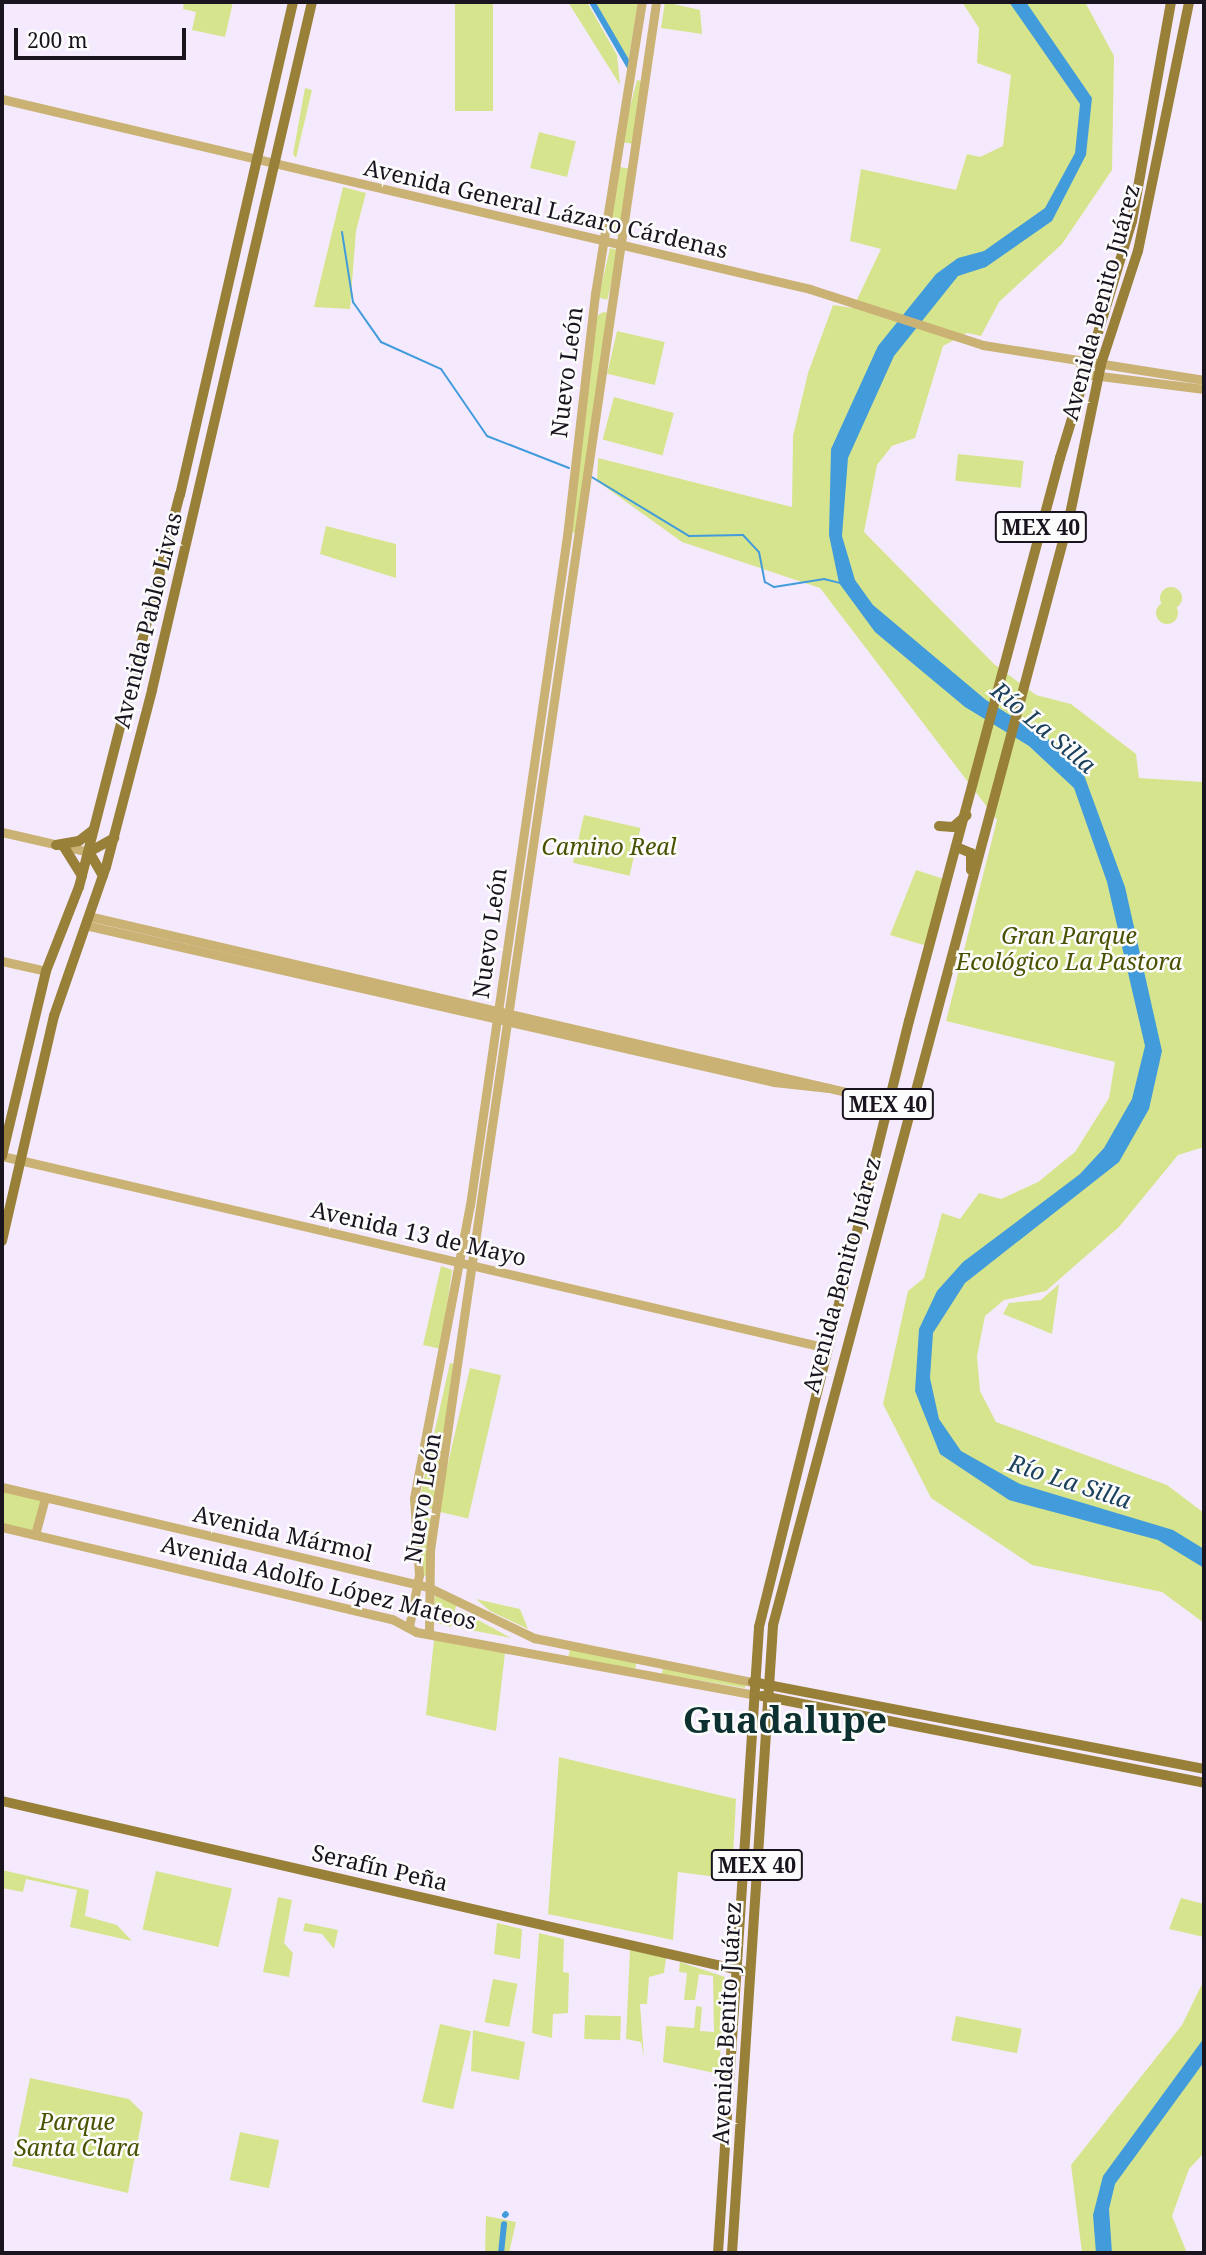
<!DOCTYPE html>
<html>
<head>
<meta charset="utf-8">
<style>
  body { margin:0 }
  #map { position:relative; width:1206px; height:2255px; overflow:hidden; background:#f5eafd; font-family:"Noto Serif",serif }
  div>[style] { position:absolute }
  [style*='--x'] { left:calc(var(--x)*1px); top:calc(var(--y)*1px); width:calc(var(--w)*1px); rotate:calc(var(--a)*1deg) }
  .green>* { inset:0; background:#d7e48e; transform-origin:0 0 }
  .round { border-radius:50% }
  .water>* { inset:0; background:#429bdb }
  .stream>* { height:2px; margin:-1px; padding:0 1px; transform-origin:1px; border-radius:1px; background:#429bdb }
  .canal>* { height:6px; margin:-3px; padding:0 3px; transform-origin:3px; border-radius:3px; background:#429bdb }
  .minor>* { height:9px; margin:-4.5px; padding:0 4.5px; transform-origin:4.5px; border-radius:4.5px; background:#c9b274 }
  .major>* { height:10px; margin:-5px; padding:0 5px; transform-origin:5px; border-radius:5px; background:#988038 }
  span { translate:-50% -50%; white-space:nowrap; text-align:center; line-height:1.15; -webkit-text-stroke:5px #fcfcfc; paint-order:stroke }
  .shield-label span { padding:2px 5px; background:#fcfcfc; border:2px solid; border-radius:5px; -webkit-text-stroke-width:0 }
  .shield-label { font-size:21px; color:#1a141f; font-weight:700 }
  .street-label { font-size:23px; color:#1a141f }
  .park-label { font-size:23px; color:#4a5100; font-style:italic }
  .water-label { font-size:24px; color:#1c415c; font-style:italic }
  .town-label { font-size:37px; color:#0d3030; font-weight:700 }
  .frame { position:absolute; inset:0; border:4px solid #1a141f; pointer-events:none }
  .scale { position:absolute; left:14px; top:28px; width:172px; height:32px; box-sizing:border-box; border:4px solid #1a141f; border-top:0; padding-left:9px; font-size:21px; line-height:24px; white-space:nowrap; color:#1a141f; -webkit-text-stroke:5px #fcfcfc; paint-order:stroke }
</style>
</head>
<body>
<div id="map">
  <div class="green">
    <div style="clip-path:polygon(184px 2px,233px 2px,225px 37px,192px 30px,196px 12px,183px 9px)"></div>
    <div style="left:455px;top:2px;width:38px;height:109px"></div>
    <div style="clip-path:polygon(568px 2px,587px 2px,617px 55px,620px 85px)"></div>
    <div style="clip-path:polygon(593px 2px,638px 2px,628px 62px,613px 35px)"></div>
    <div style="clip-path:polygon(665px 2px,700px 10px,702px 34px,661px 28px)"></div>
    <div style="clip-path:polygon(962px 2px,1085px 2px,1114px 56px,1112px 170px,1062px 244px,999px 302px,981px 336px,967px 333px,943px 346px,915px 438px,892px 446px,877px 465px,864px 532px,994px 664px,1036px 695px,1071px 704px,1136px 754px,1139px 778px,1204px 782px,1204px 1147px,1178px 1155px,1119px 1227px,1046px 1291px,1004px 1300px,985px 1316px,977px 1356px,980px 1391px,996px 1422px,1167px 1485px,1204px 1513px,1204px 1623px,1162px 1592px,1032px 1565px,931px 1498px,883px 1404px,908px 1291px,924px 1278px,942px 1213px,960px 1219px,979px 1193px,1001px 1199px,1038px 1182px,1075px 1152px,1109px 1098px,1115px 1062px,946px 1021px,997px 820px,820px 588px,682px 542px,597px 481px,598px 458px,792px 507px,793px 436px,808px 373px,833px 305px,853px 308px,881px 249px,850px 241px,861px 169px,956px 190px,967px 154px,980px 157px,1003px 146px,1011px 75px,977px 63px,979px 28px)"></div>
    <div style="clip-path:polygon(637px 80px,641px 81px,633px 144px,621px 142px)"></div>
    <div style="clip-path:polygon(305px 88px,312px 90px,296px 158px,293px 154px)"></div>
    <div style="left:539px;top:132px;width:38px;height:37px;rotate:14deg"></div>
    <div style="left:620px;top:167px;width:11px;height:68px;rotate:10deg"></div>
    <div style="clip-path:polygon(343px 187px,366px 193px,356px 231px,350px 309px,314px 307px)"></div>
    <div style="left:610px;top:248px;width:9px;height:51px;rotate:13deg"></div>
    <div style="clip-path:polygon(603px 312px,609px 313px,576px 533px,570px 532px,597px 316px)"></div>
    <div style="left:617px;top:331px;width:49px;height:44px;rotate:13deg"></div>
    <div style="left:614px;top:397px;width:62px;height:44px;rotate:15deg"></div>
    <div style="left:958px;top:454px;width:66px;height:27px;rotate:6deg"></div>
    <div style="clip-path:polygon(326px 526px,396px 544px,396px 578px,320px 554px)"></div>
    <div class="round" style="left:1160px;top:587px;width:22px;height:22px"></div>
    <div class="round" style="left:1156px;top:602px;width:22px;height:22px"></div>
    <div style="left:584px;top:815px;width:58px;height:49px;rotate:13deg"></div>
    <div style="clip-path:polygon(916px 870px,947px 880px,927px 946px,890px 935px)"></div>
    <div style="clip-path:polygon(441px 1266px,452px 1270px,441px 1349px,423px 1345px)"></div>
    <div style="clip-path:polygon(1059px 1284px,1052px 1334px,1003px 1314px,1009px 1303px,1041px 1300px)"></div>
    <div style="clip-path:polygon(450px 1363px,461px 1366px,438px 1511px,418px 1505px)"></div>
    <div style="left:470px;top:1368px;width:32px;height:147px;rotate:13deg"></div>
    <div style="clip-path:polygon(2px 1491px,41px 1500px,33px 1531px,2px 1524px)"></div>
    <div style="clip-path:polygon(419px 1516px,435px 1520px,426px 1576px,423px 1575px)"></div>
    <div style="clip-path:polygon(435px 1595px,457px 1602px,451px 1627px,433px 1622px)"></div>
    <div style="clip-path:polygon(476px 1599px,520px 1609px,528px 1629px,490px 1611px)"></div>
    <div style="clip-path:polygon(460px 1610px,511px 1638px,455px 1627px)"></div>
    <div style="clip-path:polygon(434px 1640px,505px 1653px,496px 1731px,426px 1715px)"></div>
    <div style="left:570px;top:1648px;width:68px;height:9px;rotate:11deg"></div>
    <div style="clip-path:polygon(663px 1666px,745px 1682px,745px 1688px,662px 1674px)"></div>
    <div style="clip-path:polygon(559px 1757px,736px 1799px,732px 1879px,678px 1872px,673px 1940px,548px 1914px)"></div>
    <div style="clip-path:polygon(2px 1870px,89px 1890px,85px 1916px,117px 1925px,132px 1941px,70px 1927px,77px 1890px,26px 1879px,23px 1892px,2px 1888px)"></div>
    <div style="left:156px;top:1871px;width:78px;height:60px;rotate:13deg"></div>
    <div style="clip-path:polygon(278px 1897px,292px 1900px,284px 1943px,293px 1953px,289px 1977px,263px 1972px)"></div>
    <div style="clip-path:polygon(1181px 1898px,1204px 1904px,1204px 1937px,1169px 1929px)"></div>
    <div style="clip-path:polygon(305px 1923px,338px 1930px,334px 1949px,322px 1934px,303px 1931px)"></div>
    <div style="clip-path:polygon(497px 1923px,522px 1929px,520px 1959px,494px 1954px)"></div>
    <div style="clip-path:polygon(539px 1933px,564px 1939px,563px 1972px,569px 1973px,568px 2013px,553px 2014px,552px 2038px,532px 2033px)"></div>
    <div style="clip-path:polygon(630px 1950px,666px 1958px,664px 1973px,649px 1977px,647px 2004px,640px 2004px,644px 2057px,641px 2042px,626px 2039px)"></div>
    <div style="clip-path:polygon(680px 1962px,725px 1977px,719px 2074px,663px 2062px,666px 2026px,694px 2028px,696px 2006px,702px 2007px,700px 2031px,714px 2032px,713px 1976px,699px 1974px,695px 2000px,684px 2000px,687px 1973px,679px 1972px)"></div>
    <div style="left:493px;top:1979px;width:25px;height:44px;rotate:11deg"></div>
    <div style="clip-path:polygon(1204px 1980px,1204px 2153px,1189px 2169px,1172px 2216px,1187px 2253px,1082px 2253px,1071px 2165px,1182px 2025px)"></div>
    <div style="left:585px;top:2015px;width:36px;height:24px;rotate:2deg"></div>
    <div style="left:956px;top:2016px;width:67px;height:25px;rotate:11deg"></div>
    <div style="left:440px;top:2024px;width:32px;height:80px;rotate:13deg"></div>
    <div style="clip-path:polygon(473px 2030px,525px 2042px,519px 2080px,471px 2071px)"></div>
    <div style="clip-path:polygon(30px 2078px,129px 2099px,143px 2113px,128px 2193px,12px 2166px)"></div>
    <div style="left:240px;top:2132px;width:40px;height:49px;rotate:12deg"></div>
    <div style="clip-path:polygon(486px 2216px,516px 2222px,509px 2253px,485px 2253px)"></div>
  </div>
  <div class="water">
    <div style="clip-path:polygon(1009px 2px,1026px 2px,1092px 98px,1086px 155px,1052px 221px,986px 267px,958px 276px,894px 356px,848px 458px,842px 536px,855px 580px,873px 605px,986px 700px,1051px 741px,1084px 775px,1125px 887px,1162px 1051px,1149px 1109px,1119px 1162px,965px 1283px,933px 1333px,930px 1378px,939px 1419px,961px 1451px,1020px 1484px,1173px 1530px,1204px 1549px,1204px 1568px,1158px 1540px,1009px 1500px,940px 1454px,915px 1391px,919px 1329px,937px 1291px,963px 1262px,1080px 1174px,1104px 1148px,1132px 1099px,1145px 1046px,1107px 882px,1074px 788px,1029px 746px,965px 707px,875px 632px,839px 583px,829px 535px,831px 449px,878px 346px,936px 274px,958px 258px,984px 251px,1045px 208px,1075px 153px,1080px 104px)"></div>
    <div style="clip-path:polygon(1204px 2038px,1204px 2062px,1115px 2184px,1109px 2209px,1112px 2253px,1096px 2253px,1093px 2215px,1103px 2176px)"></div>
  </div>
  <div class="stream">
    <div style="--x:342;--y:232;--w:71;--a:81.1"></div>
    <div style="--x:353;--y:302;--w:49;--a:55"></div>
    <div style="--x:381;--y:342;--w:66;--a:24.2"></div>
    <div style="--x:441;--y:369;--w:81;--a:55.5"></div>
    <div style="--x:487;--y:436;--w:88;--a:21.3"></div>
    <div style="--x:590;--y:476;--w:116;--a:31.2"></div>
    <div style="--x:689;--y:536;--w:54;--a:-1.1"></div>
    <div style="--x:743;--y:535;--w:23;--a:47"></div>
    <div style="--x:759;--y:552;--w:31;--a:79"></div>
    <div style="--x:765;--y:582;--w:10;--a:29"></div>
    <div style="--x:774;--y:587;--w:51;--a:-9.1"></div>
    <div style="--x:824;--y:579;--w:16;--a:14"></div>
  </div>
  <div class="canal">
    <div style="--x:592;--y:2;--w:78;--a:59.8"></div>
    <div style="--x:505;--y:2215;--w:1;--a:-45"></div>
    <div style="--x:501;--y:2253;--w:29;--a:-84"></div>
  </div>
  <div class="minor">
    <div style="--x:2;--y:99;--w:830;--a:13.23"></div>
    <div style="--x:810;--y:289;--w:182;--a:17.9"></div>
    <div style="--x:983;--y:345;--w:224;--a:9"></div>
    <div style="--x:1079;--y:362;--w:13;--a:67"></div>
    <div style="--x:1084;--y:374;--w:121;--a:7.1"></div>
    <div style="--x:2;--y:832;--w:89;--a:12.9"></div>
    <div style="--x:88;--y:916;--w:822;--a:13.07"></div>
    <div style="--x:85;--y:925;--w:707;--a:12.84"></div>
    <div style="--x:774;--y:1082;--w:55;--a:6.2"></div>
    <div style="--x:2;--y:961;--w:45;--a:12.8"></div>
    <div style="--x:2;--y:1156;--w:848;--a:13.09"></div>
    <div style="--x:2;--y:1487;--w:438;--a:13.2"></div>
    <div style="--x:428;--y:1587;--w:118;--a:25.7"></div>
    <div style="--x:534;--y:1638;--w:223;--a:11.4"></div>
    <div style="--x:2;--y:1527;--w:401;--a:13.3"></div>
    <div style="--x:392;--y:1619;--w:27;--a:28"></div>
    <div style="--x:416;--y:1632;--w:342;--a:10.5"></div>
    <div style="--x:35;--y:1535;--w:39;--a:-75"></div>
    <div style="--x:409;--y:1627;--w:53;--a:-79.1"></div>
    <div style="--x:419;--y:1575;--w:77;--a:-93.7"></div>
    <div style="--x:414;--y:1498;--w:298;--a:-79.2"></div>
    <div style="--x:470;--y:1205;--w:676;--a:-81.75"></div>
    <div style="--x:567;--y:536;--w:244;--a:-83.4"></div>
    <div style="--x:595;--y:294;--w:296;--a:-80.9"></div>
    <div style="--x:429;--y:1634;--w:84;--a:-89.3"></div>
    <div style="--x:430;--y:1550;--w:1564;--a:-81.69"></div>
  </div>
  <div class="major">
    <div style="--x:939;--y:826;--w:14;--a:4"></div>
    <div style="--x:953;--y:827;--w:18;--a:-41"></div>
    <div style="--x:56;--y:845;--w:23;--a:-10"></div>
    <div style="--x:79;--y:841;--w:18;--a:-38"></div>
    <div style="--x:64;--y:847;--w:34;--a:58"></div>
    <div style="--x:959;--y:848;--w:13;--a:23"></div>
    <div style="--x:971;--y:853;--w:17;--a:90"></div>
    <div style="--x:103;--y:876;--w:28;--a:-120"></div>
    <div style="--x:89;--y:852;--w:29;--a:-29"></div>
    <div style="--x:2;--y:1156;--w:190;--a:-76.6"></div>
    <div style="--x:46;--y:971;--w:90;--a:-68.6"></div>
    <div style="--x:79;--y:887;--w:405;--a:-75.6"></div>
    <div style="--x:180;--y:495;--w:506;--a:-77.09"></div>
    <div style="--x:2;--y:1241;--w:231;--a:-77"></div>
    <div style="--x:54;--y:1016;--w:158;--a:-70.8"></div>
    <div style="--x:106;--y:867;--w:183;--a:-75.4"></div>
    <div style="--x:152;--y:690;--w:706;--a:-76.91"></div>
    <div style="--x:753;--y:1682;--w:459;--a:10.9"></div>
    <div style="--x:762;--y:1696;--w:450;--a:11.1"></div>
    <div style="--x:2;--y:1801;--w:760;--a:12.92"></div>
    <div style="--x:718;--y:2253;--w:627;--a:-86.25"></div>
    <div style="--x:759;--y:1627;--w:624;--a:-76.1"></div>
    <div style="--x:909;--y:1021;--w:583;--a:-74.99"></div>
    <div style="--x:1060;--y:458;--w:248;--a:-73.1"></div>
    <div style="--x:1132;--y:221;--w:222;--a:-79.9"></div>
    <div style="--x:732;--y:2253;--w:629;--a:-86.26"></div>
    <div style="--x:773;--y:1625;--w:1145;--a:-75.02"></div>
    <div style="--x:1069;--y:519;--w:158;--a:-78.3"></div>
    <div style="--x:1101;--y:364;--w:119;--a:-71.9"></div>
    <div style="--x:1138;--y:251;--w:254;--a:-78.4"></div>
  </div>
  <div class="shield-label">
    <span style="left:1041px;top:527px">MEX 40</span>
    <span style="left:888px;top:1104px">MEX 40</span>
    <span style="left:757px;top:1865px">MEX 40</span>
  </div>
  <div class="street-label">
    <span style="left:546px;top:208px;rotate:13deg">Avenida General Lázaro Cárdenas</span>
    <span style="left:1100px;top:302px;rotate:-75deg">Avenida Benito Juárez</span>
    <span style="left:566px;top:372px;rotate:-83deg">Nuevo León</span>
    <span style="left:147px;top:620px;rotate:-76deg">Avenida Pablo Livas</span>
    <span style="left:489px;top:933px;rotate:-82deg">Nuevo León</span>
    <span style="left:419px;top:1233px;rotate:13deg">Avenida 13 de Mayo</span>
    <span style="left:841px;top:1275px;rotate:-75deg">Avenida Benito Juárez</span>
    <span style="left:422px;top:1498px;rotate:-81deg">Nuevo León</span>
    <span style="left:283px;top:1533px;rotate:13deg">Avenida Mármol</span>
    <span style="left:319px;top:1582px;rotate:14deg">Avenida Adolfo López Mateos</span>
    <span style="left:380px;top:1867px;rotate:13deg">Serafín Peña</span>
    <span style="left:726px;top:2023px;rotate:-87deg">Avenida Benito Juárez</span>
  </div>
  <div class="park-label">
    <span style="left:609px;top:846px">Camino Real</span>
    <span style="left:1069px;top:948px">Gran Parque<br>Ecológico La Pastora</span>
    <span style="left:77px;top:2134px">Parque<br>Santa Clara</span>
  </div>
  <div class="water-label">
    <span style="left:1044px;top:727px;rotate:40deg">Río La Silla</span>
    <span style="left:1070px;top:1481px;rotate:18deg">Río La Silla</span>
  </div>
  <div class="town-label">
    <span style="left:785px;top:1719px">Guadalupe</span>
  </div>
  <div class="frame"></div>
  <div class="scale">200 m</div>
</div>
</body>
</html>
